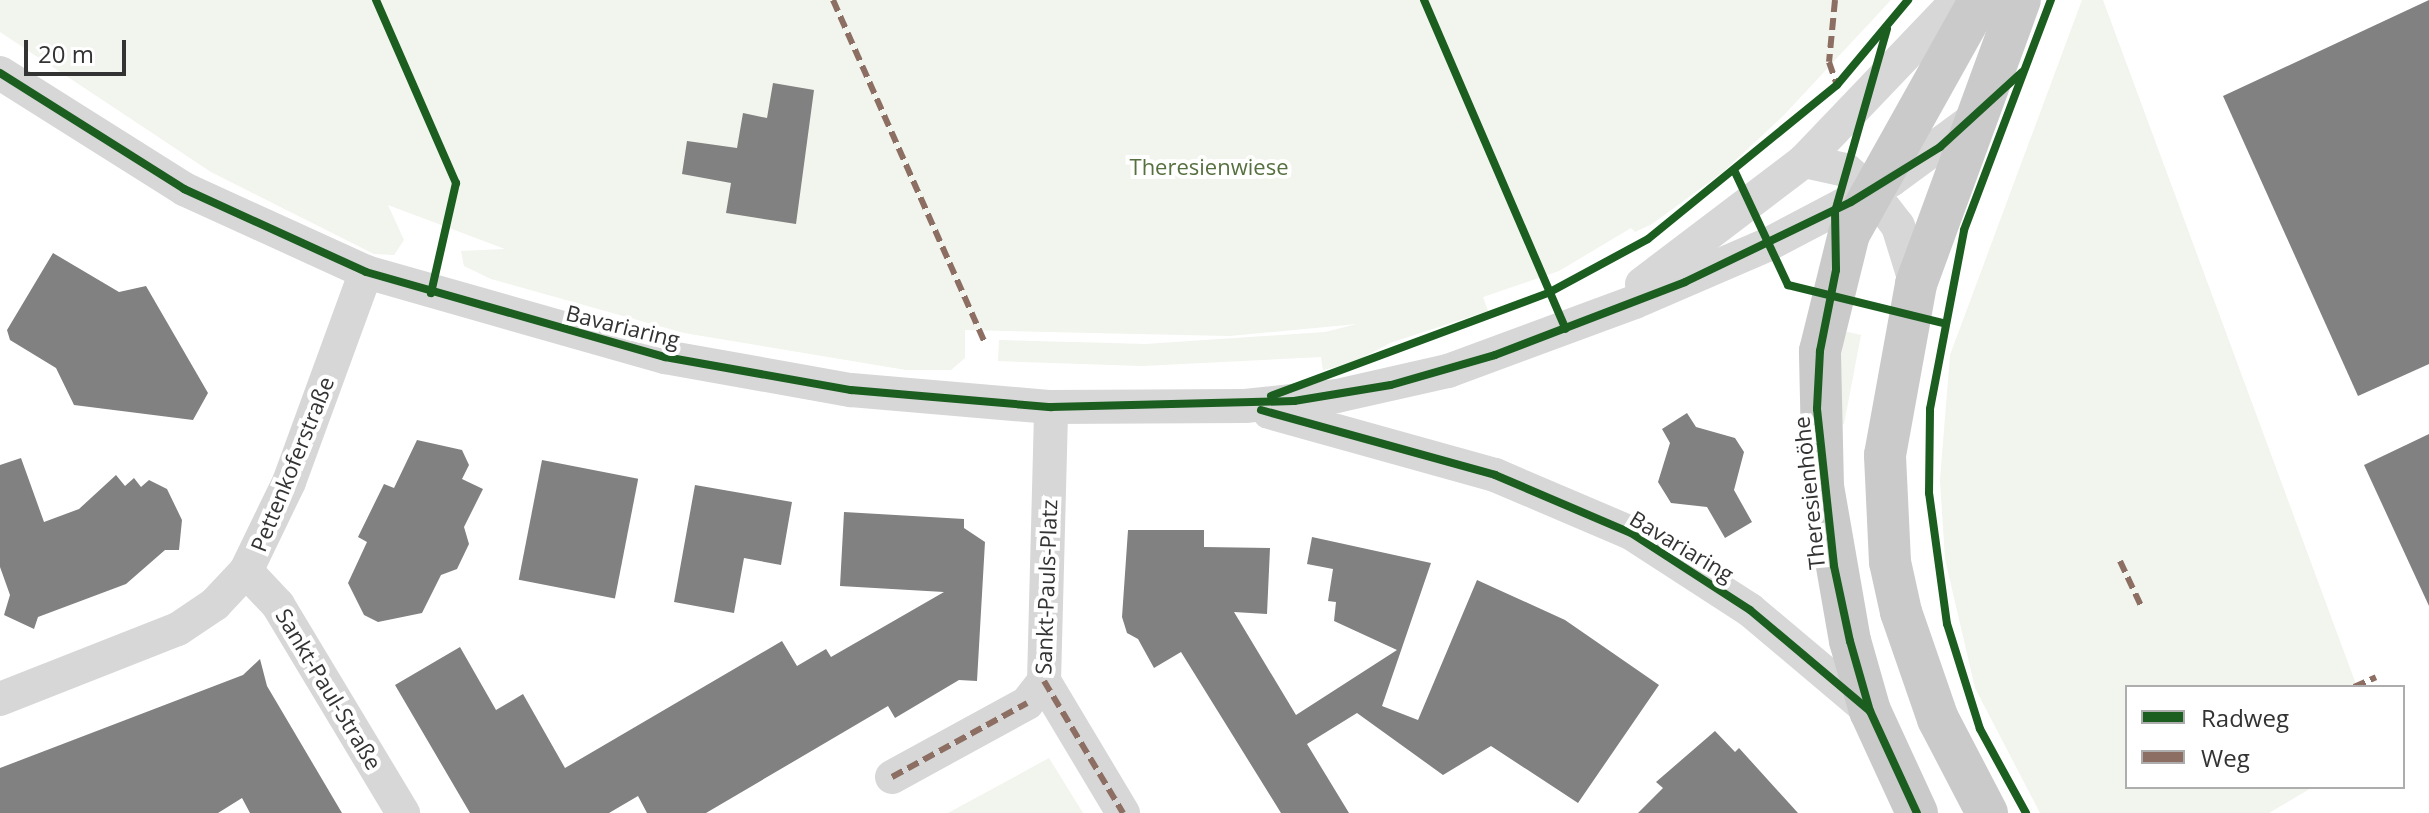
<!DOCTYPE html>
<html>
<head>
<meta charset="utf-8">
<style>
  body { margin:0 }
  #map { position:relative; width:2429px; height:813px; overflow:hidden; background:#fff; font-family:"Open Sans",sans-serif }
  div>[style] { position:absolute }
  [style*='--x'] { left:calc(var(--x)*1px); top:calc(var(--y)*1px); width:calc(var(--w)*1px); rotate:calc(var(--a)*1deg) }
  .green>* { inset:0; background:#f1f5ed }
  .building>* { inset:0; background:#818181; transform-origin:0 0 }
  .minor>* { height:34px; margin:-17px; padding:0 17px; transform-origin:17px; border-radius:17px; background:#d7d7d7 }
  .major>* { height:42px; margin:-21px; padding:0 21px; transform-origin:21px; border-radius:21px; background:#cacaca }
  .quiet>* { height:6px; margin-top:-3px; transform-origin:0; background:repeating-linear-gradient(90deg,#8d6e63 0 12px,transparent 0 18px) }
  .cycleway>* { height:8px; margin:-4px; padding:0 4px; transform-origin:4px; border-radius:4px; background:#1b5e20 }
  span { translate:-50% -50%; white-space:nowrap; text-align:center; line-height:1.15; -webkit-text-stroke:8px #fff; paint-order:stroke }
  .park-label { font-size:22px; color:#56703f }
  .street-label { font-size:22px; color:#333 }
  .legend { position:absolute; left:2125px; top:685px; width:280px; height:104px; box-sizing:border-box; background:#fff; border:2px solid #adadad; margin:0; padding:10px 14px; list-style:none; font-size:24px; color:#333 }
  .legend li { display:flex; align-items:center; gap:16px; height:40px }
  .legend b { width:40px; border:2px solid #adadad }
  .scale { position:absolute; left:24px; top:40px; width:102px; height:36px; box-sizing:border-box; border:4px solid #333; border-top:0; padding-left:10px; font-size:24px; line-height:28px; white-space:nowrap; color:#333; -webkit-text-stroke:6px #fff; paint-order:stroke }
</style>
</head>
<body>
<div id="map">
  <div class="green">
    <div style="clip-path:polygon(0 0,1891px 0,1783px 116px,1723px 172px,1652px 224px,1635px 232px,1631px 228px,1559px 271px,1483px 297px,1488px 311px,1390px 343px,1353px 363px,1323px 370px,1321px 357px,1142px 366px,998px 361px,999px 340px,1146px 344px,1325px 332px,1357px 324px,1229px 336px,965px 330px,965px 358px,951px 370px,906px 370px,684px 333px,491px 279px,464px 266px,461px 251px,505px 249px,388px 205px,404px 240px,394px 255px,374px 254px,211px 172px,0 32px)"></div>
    <div style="clip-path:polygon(2082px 0,2103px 0,2357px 687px,2127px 687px,2127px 787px,2313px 787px,2269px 813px,2040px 813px,1975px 688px,1945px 559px,1940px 480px,1950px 355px)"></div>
    <div style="clip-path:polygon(1839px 330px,1861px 335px,1844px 424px,1839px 423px)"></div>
    <div style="clip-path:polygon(1049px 758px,1083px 813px,948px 813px)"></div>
  </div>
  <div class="building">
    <div style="clip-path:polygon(2429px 0,2429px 364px,2358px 396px,2223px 96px)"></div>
    <div style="clip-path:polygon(773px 83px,814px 90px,796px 224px,726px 213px,731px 183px,682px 174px,687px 141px,737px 148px,743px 113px,767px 118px)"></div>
    <div style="clip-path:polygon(53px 253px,119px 292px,146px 286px,208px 393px,193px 420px,74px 405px,56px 368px,10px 340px,7px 330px)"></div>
    <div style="clip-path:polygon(1687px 413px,1696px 427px,1735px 438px,1744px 452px,1734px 490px,1752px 522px,1725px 538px,1707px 507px,1671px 503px,1658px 482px,1670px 443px,1662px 429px)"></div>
    <div style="clip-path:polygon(2429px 434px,2429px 606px,2364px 465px)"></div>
    <div style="clip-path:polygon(417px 440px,462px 450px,469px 465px,462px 479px,483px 489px,464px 527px,469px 544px,457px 569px,441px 575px,422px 613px,378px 622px,364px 615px,348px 583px,367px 542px,358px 537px,384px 484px,394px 488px)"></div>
    <div style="clip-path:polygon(21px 458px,44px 522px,79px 509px,116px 475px,125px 486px,134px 478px,141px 487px,149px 480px,167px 489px,182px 520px,179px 550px,165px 550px,126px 584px,38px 617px,34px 629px,4px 615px,10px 595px,0 567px,0 465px)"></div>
    <div style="left:542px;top:460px;width:98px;height:122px;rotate:11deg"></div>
    <div style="clip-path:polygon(695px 485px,792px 502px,781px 565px,744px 558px,734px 613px,674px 602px)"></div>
    <div style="clip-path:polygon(844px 512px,964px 519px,964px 528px,985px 542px,977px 681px,959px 680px,895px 718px,888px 706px,706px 813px,647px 813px,638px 796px,609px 813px,470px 813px,395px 685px,460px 647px,496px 710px,523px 694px,565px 768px,782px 641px,797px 666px,826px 649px,831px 657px,944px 592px,840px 586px)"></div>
    <div style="clip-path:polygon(1128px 530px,1204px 530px,1204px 547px,1270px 548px,1267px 614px,1234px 612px,1296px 715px,1397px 650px,1334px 621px,1336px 602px,1328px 601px,1333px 569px,1307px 564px,1312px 537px,1431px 563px,1382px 706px,1418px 720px,1477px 580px,1565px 620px,1659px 685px,1578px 803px,1491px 746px,1443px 775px,1357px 713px,1307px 744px,1349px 813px,1281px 813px,1181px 652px,1154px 668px,1138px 639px,1127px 633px,1122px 617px)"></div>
    <div style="clip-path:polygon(260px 659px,267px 686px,342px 813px,250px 813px,242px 798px,218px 813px,0 813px,0 768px,243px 675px)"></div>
    <div style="clip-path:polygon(1715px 731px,1735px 752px,1739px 748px,1798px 813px,1638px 813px,1663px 788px,1656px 782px)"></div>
  </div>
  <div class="minor">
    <div style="--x:0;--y:73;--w:218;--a:32.2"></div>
    <div style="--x:184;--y:189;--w:200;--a:24.5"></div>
    <div style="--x:366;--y:272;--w:311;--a:15.9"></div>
    <div style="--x:665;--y:357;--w:189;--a:10.1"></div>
    <div style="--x:851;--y:390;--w:201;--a:4.9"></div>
    <div style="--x:1051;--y:407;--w:194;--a:-0.3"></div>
    <div style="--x:1245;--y:406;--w:93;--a:-6.2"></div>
    <div style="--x:1337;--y:396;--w:114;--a:-12.7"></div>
    <div style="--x:1448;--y:371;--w:199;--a:-20.3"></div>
    <div style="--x:1635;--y:302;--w:144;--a:-23.4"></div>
    <div style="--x:1767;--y:245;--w:140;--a:-27.7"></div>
    <div style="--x:1891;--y:180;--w:103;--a:-36.3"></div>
    <div style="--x:1804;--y:161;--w:43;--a:12.1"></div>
    <div style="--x:1846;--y:170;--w:33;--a:40"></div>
    <div style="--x:1871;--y:191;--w:44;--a:52.4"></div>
    <div style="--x:1898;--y:226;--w:61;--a:72.8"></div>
    <div style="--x:1642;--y:284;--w:203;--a:-37.2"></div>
    <div style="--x:1804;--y:161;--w:223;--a:-46.3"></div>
    <div style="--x:1269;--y:412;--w:235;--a:15.6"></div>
    <div style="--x:1495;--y:475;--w:148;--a:23.1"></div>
    <div style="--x:1631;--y:533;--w:142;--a:32.9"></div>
    <div style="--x:1750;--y:610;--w:157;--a:40.1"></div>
    <div style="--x:246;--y:571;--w:47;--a:46.7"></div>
    <div style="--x:278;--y:605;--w:243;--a:59"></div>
    <div style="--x:1044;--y:681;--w:154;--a:59.1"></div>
    <div style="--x:0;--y:699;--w:191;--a:-21.5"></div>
    <div style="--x:178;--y:629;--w:45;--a:-34"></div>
    <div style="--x:215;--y:604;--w:45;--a:-46.8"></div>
    <div style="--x:246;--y:571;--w:99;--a:-64.2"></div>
    <div style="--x:289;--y:482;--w:224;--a:-69.9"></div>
    <div style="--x:892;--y:777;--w:154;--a:-28.7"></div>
    <div style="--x:1027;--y:703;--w:28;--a:-52"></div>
    <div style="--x:1044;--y:681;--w:274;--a:-88.5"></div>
  </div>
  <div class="major">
    <div style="--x:1917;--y:813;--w:112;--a:-114.7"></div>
    <div style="--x:1870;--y:711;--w:73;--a:-105.9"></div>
    <div style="--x:1850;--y:641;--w:156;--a:-99.9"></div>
    <div style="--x:1823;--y:487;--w:136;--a:-91.3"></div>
    <div style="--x:1820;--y:351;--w:121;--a:-76.1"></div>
    <div style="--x:1849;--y:234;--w:268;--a:-60.8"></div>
    <div style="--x:1987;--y:813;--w:106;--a:-117.5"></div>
    <div style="--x:1938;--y:719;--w:113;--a:-109.1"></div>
    <div style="--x:1901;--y:612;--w:51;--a:-102.4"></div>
    <div style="--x:1890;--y:562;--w:107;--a:-92.7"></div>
    <div style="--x:1885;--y:455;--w:174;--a:-79.7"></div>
    <div style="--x:1916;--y:284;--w:302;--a:-69.9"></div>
  </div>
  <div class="quiet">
    <div style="--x:833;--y:0;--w:375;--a:66.1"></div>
    <div style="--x:1835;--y:0;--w:62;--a:95.5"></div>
    <div style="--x:1829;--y:62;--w:24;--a:71"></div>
    <div style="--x:2120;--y:561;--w:52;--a:64.9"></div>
    <div style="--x:1044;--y:681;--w:154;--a:59.1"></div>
    <div style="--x:2354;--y:687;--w:24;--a:-24"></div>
    <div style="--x:892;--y:777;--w:154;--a:-28.7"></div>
  </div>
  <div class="cycleway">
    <div style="--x:376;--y:0;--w:200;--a:66.4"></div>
    <div style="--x:456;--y:183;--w:113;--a:102.8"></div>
    <div style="--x:1424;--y:0;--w:358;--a:66.7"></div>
    <div style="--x:1887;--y:29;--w:189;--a:105.9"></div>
    <div style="--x:1835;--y:211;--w:59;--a:89"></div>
    <div style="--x:1836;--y:270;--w:83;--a:101.2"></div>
    <div style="--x:1820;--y:351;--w:58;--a:93"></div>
    <div style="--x:1817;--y:409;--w:158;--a:83.8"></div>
    <div style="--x:1834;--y:566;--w:77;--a:78"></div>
    <div style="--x:1850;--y:641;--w:73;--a:74.1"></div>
    <div style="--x:1870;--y:711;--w:112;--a:65.3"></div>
    <div style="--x:0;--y:73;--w:218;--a:32.2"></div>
    <div style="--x:184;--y:189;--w:200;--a:24.5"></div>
    <div style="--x:366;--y:272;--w:311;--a:15.9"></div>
    <div style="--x:665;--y:357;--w:189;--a:10.1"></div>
    <div style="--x:851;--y:390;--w:201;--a:4.9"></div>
    <div style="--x:1051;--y:407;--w:243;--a:-1.4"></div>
    <div style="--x:1294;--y:401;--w:98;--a:-9.4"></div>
    <div style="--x:1391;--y:385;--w:108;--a:-16.1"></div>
    <div style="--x:1495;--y:355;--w:204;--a:-21"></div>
    <div style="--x:1685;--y:282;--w:184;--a:-25.7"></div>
    <div style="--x:1851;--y:202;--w:105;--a:-31.7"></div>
    <div style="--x:1940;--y:147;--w:111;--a:-42.4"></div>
    <div style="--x:1735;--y:172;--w:125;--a:64.9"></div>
    <div style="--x:1788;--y:285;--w:160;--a:13.8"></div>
    <div style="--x:1271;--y:396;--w:298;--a:-20.4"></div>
    <div style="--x:1550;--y:292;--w:111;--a:-28.4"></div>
    <div style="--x:1648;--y:239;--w:244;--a:-39.2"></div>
    <div style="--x:1837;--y:85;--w:111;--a:-50.1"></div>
    <div style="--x:1261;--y:410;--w:243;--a:15.5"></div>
    <div style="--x:1495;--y:475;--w:148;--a:23.1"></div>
    <div style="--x:1631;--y:533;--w:142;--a:32.9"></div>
    <div style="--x:1750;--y:610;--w:157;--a:40.1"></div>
    <div style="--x:2026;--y:813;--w:96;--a:-118.7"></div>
    <div style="--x:1980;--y:729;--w:110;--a:-107.4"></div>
    <div style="--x:1947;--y:624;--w:132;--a:-97.8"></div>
    <div style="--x:1929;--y:493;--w:84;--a:-89.3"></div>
    <div style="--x:1930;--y:409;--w:182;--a:-79.2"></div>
    <div style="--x:1964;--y:230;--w:246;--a:-69.3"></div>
  </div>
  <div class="park-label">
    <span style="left:1209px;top:167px">Theresienwiese</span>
  </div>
  <div class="street-label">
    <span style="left:623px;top:326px;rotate:14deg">Bavariaring</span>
    <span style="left:292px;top:464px;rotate:-68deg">Pettenkoferstraße</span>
    <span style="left:1809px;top:493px;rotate:-96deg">Theresienhöhe</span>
    <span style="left:1682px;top:546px;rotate:31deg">Bavariaring</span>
    <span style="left:1046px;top:587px;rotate:-88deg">Sankt-Pauls-Platz</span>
    <span style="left:329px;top:689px;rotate:59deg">Sankt-Paul-Straße</span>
  </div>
  <ul class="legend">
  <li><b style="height:10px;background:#1b5e20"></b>Radweg</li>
  <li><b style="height:10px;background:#8d6e63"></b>Weg</li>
  </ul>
  <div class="scale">20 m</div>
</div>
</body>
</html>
